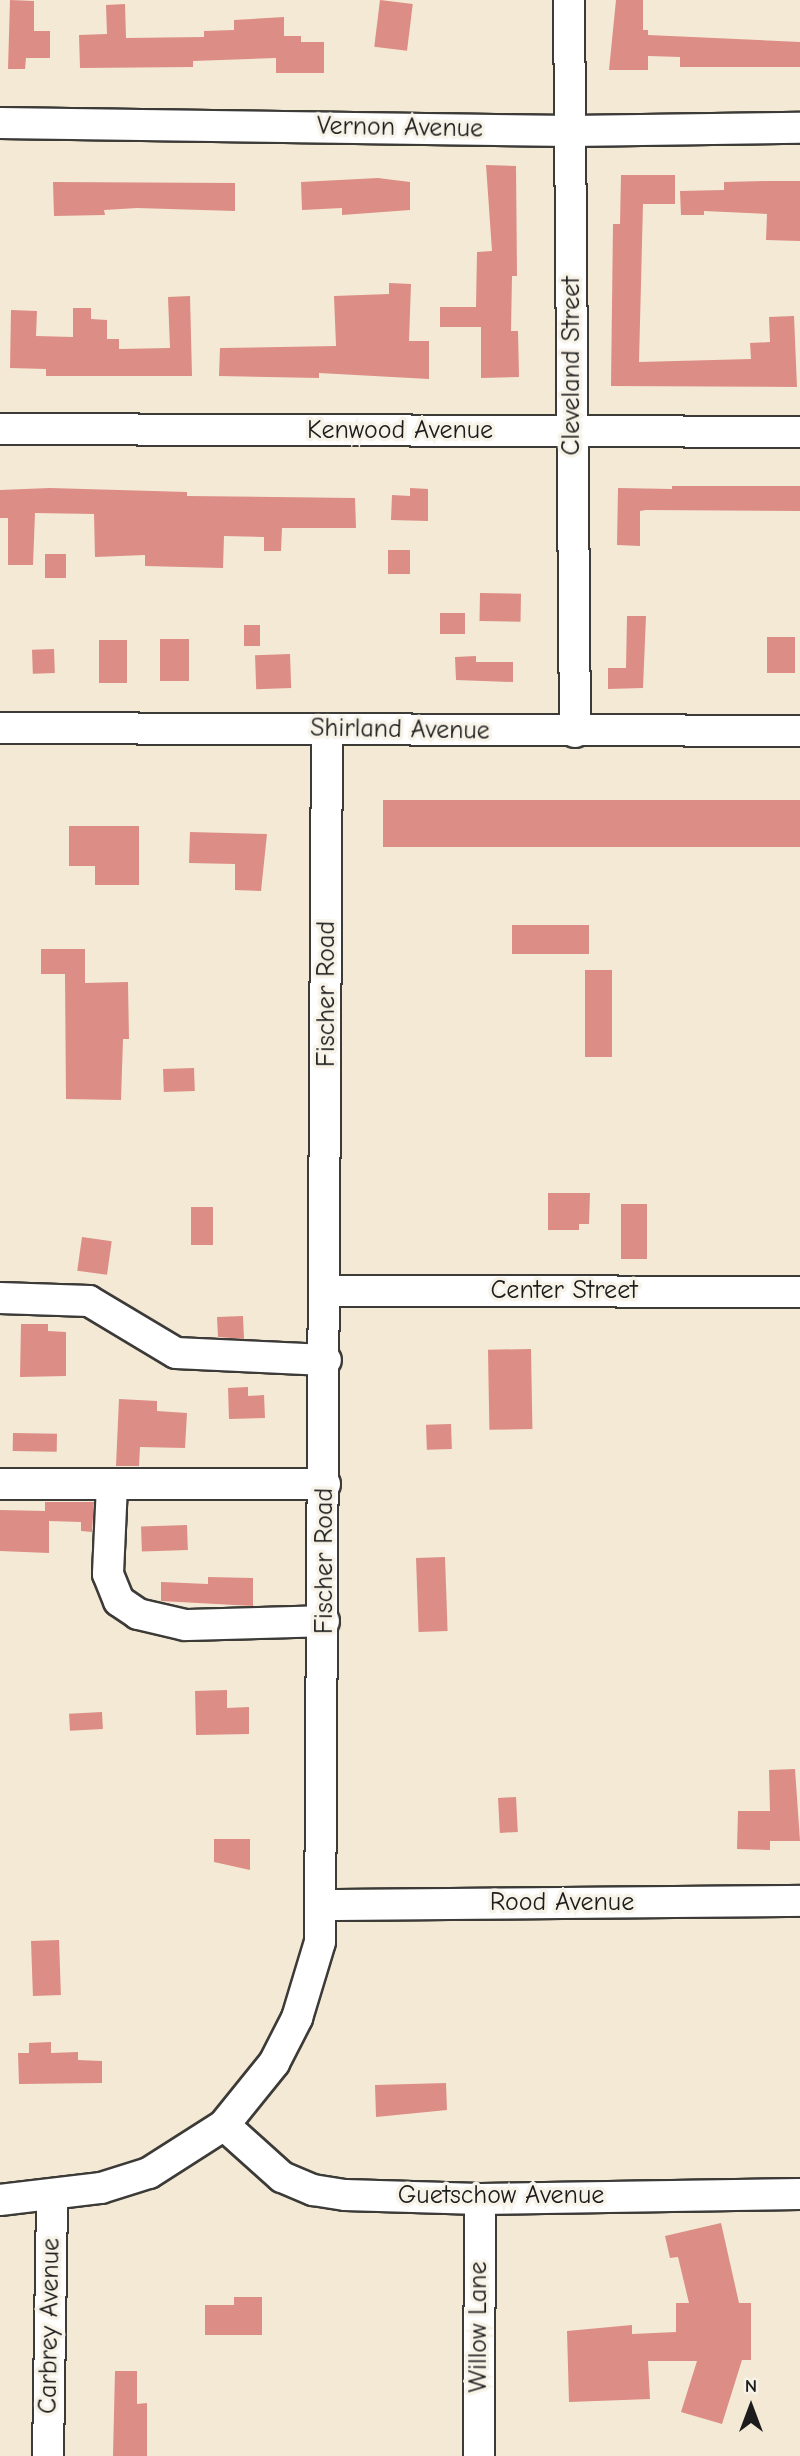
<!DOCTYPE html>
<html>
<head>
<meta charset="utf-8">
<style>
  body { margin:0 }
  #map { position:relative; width:800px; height:2456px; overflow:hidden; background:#f4e9d4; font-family:"Comic Neue",sans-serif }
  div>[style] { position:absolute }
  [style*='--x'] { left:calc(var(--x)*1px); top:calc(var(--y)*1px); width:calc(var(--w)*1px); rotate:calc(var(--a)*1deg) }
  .building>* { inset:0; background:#dc8d86; transform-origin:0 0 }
  .roads { filter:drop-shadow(2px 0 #3c3b38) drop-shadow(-2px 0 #3c3b38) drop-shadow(0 2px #3c3b38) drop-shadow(0 -2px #3c3b38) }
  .minor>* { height:30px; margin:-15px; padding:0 15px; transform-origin:15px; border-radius:15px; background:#fff }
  span { translate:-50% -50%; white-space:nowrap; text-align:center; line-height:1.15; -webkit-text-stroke:7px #f7f3e8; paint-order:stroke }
  .street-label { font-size:26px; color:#1c1c1c }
  .north { position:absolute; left:716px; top:2372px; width:70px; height:70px; -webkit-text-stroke:5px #f7f3e8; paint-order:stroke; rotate:0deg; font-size:19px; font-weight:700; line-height:28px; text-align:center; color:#1c1c1c }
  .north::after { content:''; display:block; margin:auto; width:24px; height:32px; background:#1c1c1c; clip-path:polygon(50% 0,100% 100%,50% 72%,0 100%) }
</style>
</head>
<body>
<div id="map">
  <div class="building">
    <div style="clip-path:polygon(10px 0,34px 1px,34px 31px,50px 31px,50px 58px,26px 58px,25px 69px,8px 69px)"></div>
    <div style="left:380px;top:0;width:33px;height:47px;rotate:7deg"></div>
    <div style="clip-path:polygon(616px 0,643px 0,643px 30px,648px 30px,648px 35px,800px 42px,800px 67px,680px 67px,680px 57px,648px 56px,648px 70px,609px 70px)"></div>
    <div style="clip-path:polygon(125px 4px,126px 38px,204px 37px,204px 31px,234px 30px,234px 20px,284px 17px,284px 36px,301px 36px,301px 42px,324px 42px,324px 73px,276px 73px,276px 58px,193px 61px,193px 67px,80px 68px,79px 35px,107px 34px,106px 5px)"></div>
    <div style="clip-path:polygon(486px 165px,516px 166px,517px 276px,512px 276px,511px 331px,518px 331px,519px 377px,481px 378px,481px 327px,440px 327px,440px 307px,476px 307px,477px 252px,492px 251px)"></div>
    <div style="clip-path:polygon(621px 175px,675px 175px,675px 204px,643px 204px,639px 362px,751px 359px,750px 343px,770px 342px,769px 317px,794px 316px,797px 387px,611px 386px,613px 224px,620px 224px)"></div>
    <div style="clip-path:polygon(378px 178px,410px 182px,410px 210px,342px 215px,342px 208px,302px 210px,301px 182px)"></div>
    <div style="clip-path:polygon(767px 181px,800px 181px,800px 241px,766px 240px,767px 214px,704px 211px,704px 215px,681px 215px,680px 191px,724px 190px,724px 182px)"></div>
    <div style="clip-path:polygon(53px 182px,235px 183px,235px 211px,137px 208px,104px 210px,105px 215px,54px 216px)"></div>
    <div style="clip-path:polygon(389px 283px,411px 284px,409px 341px,429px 341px,429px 379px,319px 373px,319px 378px,219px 376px,220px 348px,336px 346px,334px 296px,389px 294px)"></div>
    <div style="clip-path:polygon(190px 296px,192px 376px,46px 376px,46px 369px,10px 368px,11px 310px,37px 311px,36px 336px,73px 337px,73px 308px,91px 308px,91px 319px,107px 320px,107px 339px,119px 339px,119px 349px,170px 348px,168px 297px)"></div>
    <div style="clip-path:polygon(672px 486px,800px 486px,800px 511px,646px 510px,640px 511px,640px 546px,617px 545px,618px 488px,672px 489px)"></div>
    <div style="clip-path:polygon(50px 488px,187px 492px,187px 496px,355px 498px,356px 528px,282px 528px,281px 551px,264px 551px,264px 537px,224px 536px,223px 568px,145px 566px,145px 555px,95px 557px,94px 514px,35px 513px,33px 565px,8px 565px,8px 518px,0 518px,0 490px)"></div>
    <div style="clip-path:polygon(410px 488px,428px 489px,428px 521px,391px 520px,392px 495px,410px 496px)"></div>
    <div style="left:388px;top:550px;width:22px;height:24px"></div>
    <div style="left:66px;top:554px;width:24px;height:21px;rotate:90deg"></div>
    <div style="left:480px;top:593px;width:41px;height:28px;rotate:1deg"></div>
    <div style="left:440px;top:613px;width:25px;height:21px"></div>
    <div style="clip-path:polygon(627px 616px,646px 616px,643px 688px,608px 689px,608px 668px,626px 668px)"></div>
    <div style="left:244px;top:625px;width:16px;height:21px"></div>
    <div style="left:767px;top:637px;width:28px;height:36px"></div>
    <div style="left:189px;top:639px;width:42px;height:29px;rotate:90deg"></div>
    <div style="left:99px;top:640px;width:28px;height:43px"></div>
    <div style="left:54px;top:649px;width:24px;height:22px;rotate:88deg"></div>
    <div style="left:290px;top:654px;width:34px;height:35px;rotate:88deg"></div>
    <div style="clip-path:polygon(476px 656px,476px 662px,513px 662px,513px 682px,456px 680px,455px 657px)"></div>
    <div style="left:383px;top:800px;width:417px;height:47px"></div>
    <div style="clip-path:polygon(69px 826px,139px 826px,139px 885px,95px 885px,95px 866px,69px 866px)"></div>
    <div style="clip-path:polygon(190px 832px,267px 834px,261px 891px,235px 890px,235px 864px,189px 863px)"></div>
    <div style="left:512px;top:925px;width:77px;height:29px"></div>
    <div style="clip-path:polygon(41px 949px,85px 949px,85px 983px,128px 982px,129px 1039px,123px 1039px,121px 1100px,66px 1099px,65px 974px,41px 974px)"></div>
    <div style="left:585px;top:970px;width:27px;height:87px"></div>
    <div style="left:194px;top:1068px;width:23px;height:31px;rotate:88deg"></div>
    <div style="clip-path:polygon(548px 1193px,590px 1193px,589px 1224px,579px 1224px,579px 1230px,548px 1230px)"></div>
    <div style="left:621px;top:1204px;width:26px;height:55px"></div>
    <div style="left:191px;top:1207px;width:22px;height:38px"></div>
    <div style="left:82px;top:1237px;width:30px;height:34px;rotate:8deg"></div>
    <div style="clip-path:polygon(243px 1316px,244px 1339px,218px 1337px,217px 1317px)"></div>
    <div style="clip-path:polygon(21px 1324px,48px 1324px,48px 1331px,66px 1332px,66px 1376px,20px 1377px)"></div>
    <div style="left:531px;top:1349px;width:80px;height:43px;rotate:89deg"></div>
    <div style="clip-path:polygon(248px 1387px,248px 1396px,264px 1395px,265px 1418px,229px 1419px,228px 1388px)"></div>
    <div style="clip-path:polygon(119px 1399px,157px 1401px,157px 1411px,187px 1413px,185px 1448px,140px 1447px,139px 1466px,116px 1466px)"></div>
    <div style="left:451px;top:1424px;width:25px;height:25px;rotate:88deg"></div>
    <div style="left:13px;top:1433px;width:44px;height:18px;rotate:1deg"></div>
    <div style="clip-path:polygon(45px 1502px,94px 1502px,92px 1532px,81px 1531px,81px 1522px,49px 1521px,49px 1553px,0 1551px,0 1510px,45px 1511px)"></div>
    <div style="left:187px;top:1525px;width:25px;height:46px;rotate:88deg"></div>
    <div style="left:445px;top:1557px;width:74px;height:29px;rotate:88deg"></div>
    <div style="clip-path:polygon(208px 1577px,253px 1578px,253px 1606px,161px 1601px,161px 1582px,208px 1584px)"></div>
    <div style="clip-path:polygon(227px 1690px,227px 1708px,249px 1707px,249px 1734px,196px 1735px,195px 1691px)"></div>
    <div style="left:102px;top:1712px;width:17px;height:33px;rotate:87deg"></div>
    <div style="clip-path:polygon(795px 1769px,800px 1841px,770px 1841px,770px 1850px,737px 1849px,738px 1811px,770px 1811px,769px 1770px)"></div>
    <div style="left:516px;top:1797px;width:35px;height:18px;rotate:87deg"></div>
    <div style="clip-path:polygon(214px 1839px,250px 1839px,250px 1870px,214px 1862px)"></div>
    <div style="left:59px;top:1940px;width:55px;height:28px;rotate:88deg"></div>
    <div style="clip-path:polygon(51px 2042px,51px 2053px,78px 2052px,78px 2060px,102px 2061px,102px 2083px,19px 2084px,18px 2053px,29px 2053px,29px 2043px)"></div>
    <div style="clip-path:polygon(446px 2083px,447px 2110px,376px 2117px,375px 2085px)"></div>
    <div style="clip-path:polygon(721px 2223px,739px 2303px,751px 2303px,751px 2360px,742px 2360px,722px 2424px,681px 2412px,697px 2361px,648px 2361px,650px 2399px,569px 2402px,567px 2331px,632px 2325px,632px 2334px,676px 2332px,676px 2303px,689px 2303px,678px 2257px,670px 2258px,665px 2236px)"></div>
    <div style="clip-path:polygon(234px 2297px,262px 2297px,262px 2335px,205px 2335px,205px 2305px,234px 2305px)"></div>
    <div style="clip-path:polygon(115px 2371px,137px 2371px,137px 2404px,147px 2403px,147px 2456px,113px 2456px)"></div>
  </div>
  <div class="roads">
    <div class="minor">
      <div style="--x:569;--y:0;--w:732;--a:89.53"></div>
      <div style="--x:0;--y:123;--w:571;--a:0.8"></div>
      <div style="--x:571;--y:131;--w:229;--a:-0.8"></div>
      <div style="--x:0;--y:429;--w:800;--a:0.21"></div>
      <div style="--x:0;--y:728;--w:800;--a:0.21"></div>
      <div style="--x:327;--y:1291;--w:473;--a:0.1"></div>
      <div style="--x:0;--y:1298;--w:89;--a:1.9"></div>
      <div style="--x:89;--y:1301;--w:101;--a:30.9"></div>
      <div style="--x:176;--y:1353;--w:150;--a:2.7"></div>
      <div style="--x:0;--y:1484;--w:325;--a:0"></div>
      <div style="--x:112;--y:1485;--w:89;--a:92.6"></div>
      <div style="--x:108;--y:1574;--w:29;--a:68"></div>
      <div style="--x:119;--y:1601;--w:23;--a:34"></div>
      <div style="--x:138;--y:1614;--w:48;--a:13.2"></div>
      <div style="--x:185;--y:1625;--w:139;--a:-1.6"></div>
      <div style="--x:324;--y:1905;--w:476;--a:-0.5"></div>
      <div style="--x:224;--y:2125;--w:78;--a:41.9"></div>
      <div style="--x:282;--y:2177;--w:34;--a:23"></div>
      <div style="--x:313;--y:2190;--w:32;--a:9"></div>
      <div style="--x:345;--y:2195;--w:135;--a:1.7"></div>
      <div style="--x:480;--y:2199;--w:320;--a:-0.9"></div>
      <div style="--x:0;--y:2200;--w:102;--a:-6.8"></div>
      <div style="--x:101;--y:2188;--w:50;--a:-17.4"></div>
      <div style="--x:149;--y:2173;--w:89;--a:-32.6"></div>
      <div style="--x:224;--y:2125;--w:80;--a:-51.1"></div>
      <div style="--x:274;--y:2063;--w:51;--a:-62.9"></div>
      <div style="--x:297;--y:2018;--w:79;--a:-73.2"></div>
      <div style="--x:320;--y:1942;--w:1213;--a:-89.67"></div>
      <div style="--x:48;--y:2456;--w:260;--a:-89.1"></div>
      <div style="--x:479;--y:2456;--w:257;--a:-89.8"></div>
    </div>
  </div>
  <div class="street-label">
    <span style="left:400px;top:128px;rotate:1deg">Vernon Avenue</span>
    <span style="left:572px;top:366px;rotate:-90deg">Cleveland Street</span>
    <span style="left:400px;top:431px">Kenwood Avenue</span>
    <span style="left:400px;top:730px;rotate:1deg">Shirland Avenue</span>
    <span style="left:327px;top:994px;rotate:-90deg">Fischer Road</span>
    <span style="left:564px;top:1291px">Center Street</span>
    <span style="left:325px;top:1561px;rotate:-90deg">Fischer Road</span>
    <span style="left:562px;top:1903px">Rood Avenue</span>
    <span style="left:501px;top:2196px">Guetschow Avenue</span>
    <span style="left:50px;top:2326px;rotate:-89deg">Carbrey Avenue</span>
    <span style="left:479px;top:2327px;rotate:-90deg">Willow Lane</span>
  </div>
  <div class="north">N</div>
</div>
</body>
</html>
